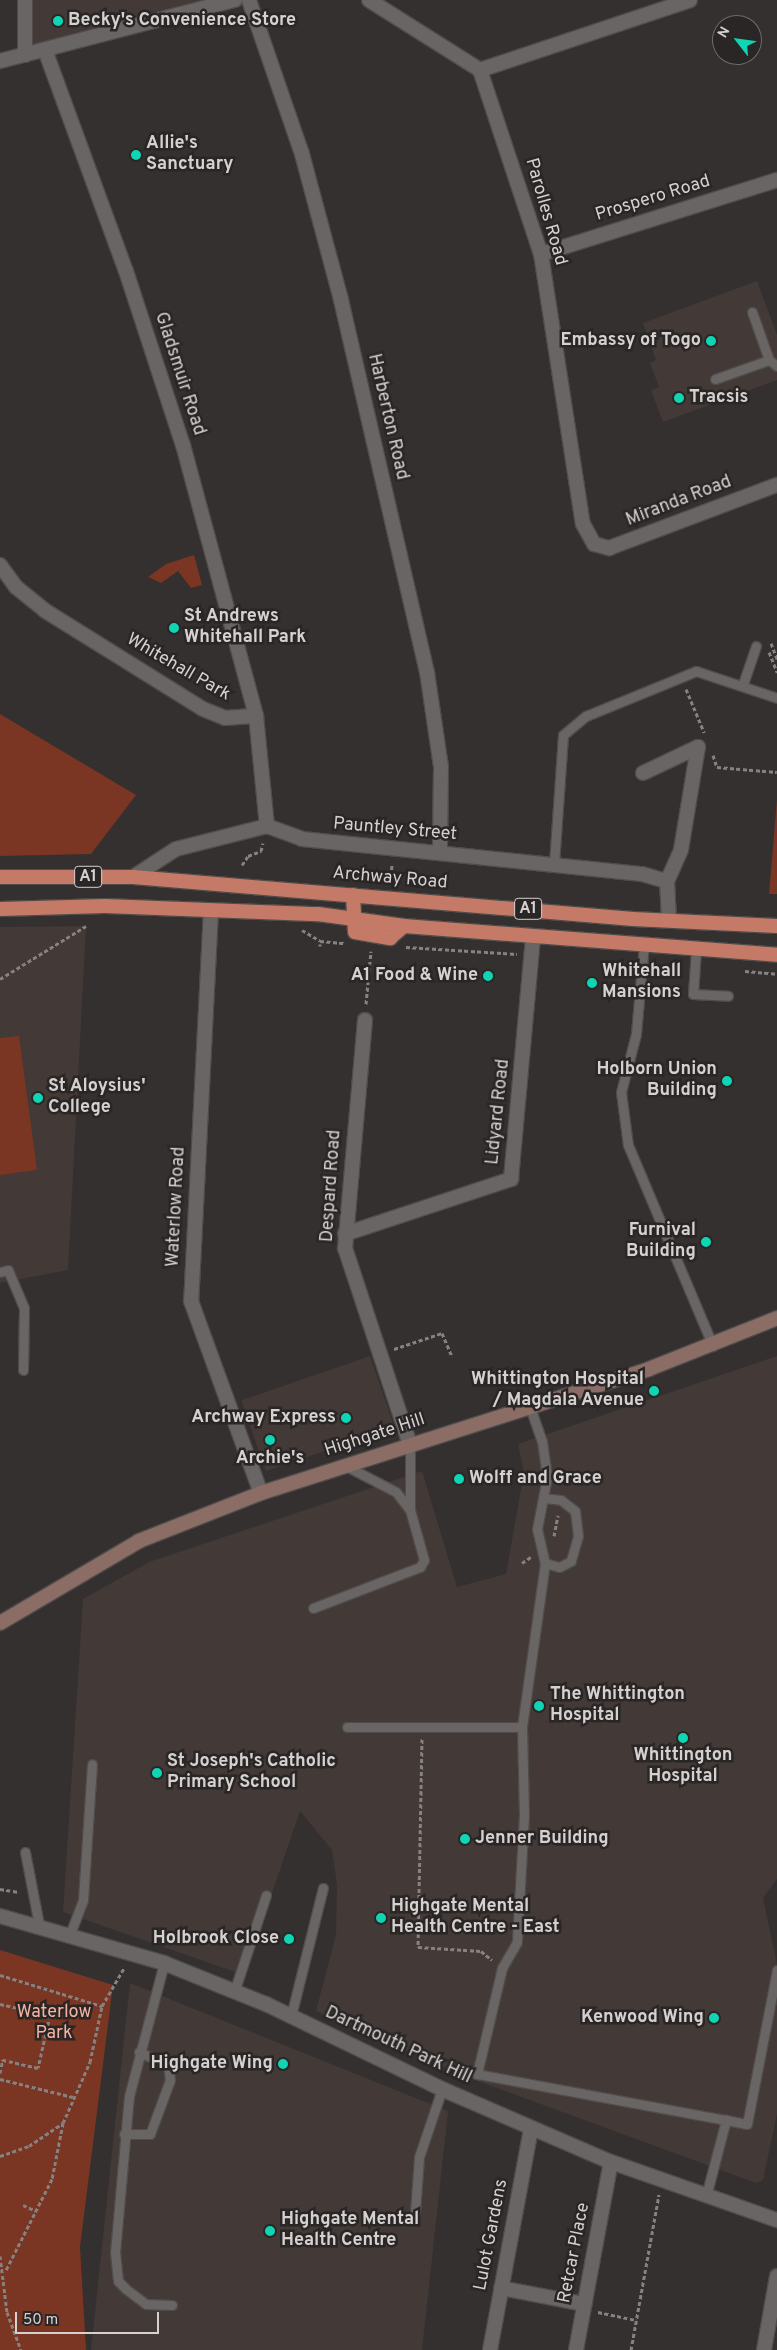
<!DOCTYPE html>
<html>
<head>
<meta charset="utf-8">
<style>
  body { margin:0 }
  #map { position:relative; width:777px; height:2350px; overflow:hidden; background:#33302f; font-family:Overpass,sans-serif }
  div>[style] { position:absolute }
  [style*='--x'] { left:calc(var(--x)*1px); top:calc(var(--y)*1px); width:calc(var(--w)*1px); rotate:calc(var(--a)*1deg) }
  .built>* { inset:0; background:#433936; transform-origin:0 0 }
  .green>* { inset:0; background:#7a3523 }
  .path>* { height:3px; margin-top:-1.5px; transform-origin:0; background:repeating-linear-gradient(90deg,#858281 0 4px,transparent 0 6.5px) }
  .roads { filter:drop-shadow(1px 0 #4f4c4b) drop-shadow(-1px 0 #4f4c4b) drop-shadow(0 1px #4f4c4b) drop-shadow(0 -1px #4f4c4b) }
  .service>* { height:9px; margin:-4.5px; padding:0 4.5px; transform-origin:4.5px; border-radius:4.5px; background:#696564 }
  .pedestrian>* { height:14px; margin:-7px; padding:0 7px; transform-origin:7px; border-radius:7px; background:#696564 }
  .minor>* { height:14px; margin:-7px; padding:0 7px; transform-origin:7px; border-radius:7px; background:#696564 }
  .tertiary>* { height:14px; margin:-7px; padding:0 7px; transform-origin:7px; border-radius:7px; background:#696564 }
  .secondary>* { height:14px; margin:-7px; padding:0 7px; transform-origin:7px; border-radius:7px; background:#8b6d65 }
  .trunk>* { height:14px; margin:-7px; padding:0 7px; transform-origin:7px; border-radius:7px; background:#c47a66 }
  .dots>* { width:14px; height:14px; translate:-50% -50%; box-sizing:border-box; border:2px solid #292625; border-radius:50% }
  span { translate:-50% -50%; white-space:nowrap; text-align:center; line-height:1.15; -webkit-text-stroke:5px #292625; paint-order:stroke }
  .shield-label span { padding:1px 4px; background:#292625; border:1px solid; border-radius:4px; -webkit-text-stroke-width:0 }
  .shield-label { font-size:16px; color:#d4d1d0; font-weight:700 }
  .poi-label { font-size:18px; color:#d4d1d0; font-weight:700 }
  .left { translate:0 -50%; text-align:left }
  .right { translate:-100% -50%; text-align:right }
  .street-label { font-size:18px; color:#d4d1d0 }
  .park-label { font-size:18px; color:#f6b3a1 }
  .north { position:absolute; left:712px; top:15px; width:50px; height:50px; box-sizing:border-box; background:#292625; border:1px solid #6d6a69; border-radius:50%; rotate:300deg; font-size:14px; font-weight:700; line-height:20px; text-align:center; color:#d4d1d0 }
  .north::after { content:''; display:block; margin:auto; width:18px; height:22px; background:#0fd5b4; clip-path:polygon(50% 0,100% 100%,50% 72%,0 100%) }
  .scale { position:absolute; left:15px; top:2312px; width:144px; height:22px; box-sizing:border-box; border:2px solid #d4d1d0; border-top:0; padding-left:6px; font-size:15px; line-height:18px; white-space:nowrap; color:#d4d1d0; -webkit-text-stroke:4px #292625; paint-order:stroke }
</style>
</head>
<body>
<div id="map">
  <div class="built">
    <div style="clip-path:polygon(25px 0,236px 0,25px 55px)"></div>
    <div style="clip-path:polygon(757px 281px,777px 335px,777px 380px,663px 422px,651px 390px,659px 387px,650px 363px,656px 360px,643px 323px)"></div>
    <div style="clip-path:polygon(86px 926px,68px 1270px,0 1283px,0 927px)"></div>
    <div style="left:370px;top:1356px;width:75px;height:136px;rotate:71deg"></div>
    <div style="clip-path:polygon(777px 1356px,777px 1879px,763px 1898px,777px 1964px,777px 2114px,763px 2180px,756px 2183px,467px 2077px,316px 2011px,336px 1935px,337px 1885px,332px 1850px,300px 1811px,244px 1975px,63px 1912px,83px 1599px,149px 1562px,422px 1471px,457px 1587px,506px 1574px,524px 1472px,518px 1444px)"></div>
    <div style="clip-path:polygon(130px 1983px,448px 2111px,422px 2350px,91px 2350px)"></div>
  </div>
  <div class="green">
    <div style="clip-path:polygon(194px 555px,202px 585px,191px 588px,178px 571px,161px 583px,148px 577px,166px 564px)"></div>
    <div style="clip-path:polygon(0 714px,136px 795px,91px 854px,0 856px)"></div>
    <div style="clip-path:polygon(777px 799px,777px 894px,769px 894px)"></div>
    <div style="clip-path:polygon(19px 1036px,37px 1170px,0 1175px,0 1038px)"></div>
    <div style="clip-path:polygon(0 1950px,113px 1985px,80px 2247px,86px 2350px,0 2350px)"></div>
  </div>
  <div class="path">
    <div style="--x:771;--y:643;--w:17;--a:69"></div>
    <div style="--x:769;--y:652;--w:22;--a:68"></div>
    <div style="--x:686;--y:689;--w:47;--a:67.3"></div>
    <div style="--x:713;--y:755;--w:13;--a:72"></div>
    <div style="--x:717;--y:767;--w:60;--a:4.8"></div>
    <div style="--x:242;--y:865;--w:11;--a:-56"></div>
    <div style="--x:248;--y:856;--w:14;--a:-21"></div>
    <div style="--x:261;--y:851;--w:8;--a:-76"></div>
    <div style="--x:339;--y:876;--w:52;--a:0"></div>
    <div style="--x:391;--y:876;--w:12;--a:-85"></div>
    <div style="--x:302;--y:930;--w:21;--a:31"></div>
    <div style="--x:320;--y:941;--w:25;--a:5"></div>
    <div style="--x:320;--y:946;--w:2;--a:-90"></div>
    <div style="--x:406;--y:947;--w:111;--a:3.6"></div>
    <div style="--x:745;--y:971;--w:32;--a:5"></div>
    <div style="--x:0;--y:979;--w:101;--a:-31.6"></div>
    <div style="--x:366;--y:1004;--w:53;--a:-84.6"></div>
    <div style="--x:394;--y:1349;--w:51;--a:-18.4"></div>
    <div style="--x:442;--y:1333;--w:26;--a:67"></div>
    <div style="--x:554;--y:1536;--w:21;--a:-79"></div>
    <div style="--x:522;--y:1563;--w:11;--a:-34"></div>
    <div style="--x:422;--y:1739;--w:208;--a:91.1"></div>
    <div style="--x:418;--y:1947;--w:63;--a:3.6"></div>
    <div style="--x:481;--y:1951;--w:14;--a:39"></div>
    <div style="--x:0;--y:1889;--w:19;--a:9"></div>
    <div style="--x:0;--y:1975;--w:107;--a:16.9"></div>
    <div style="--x:0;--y:2004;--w:51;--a:12.4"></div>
    <div style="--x:50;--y:2015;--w:54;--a:102.8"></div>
    <div style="--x:38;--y:2068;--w:39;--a:-167"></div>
    <div style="--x:0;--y:2073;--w:14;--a:-78"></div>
    <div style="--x:0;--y:2079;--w:75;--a:13.9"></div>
    <div style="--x:63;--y:2123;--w:67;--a:-66.1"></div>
    <div style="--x:90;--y:2062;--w:57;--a:-77.9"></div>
    <div style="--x:102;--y:2006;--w:44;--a:-59.9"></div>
    <div style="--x:0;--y:2156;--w:31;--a:-19"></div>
    <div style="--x:29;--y:2146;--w:41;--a:-34.1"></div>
    <div style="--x:63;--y:2123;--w:57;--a:101.1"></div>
    <div style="--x:52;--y:2179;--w:104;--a:116.8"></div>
    <div style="--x:23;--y:2205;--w:14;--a:25"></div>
    <div style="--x:0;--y:2256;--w:56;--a:82.9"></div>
    <div style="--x:7;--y:2312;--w:40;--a:69.8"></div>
    <div style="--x:598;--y:2312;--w:39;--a:12"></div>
    <div style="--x:631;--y:2350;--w:158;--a:-79.8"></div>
  </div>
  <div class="roads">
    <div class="service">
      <div style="--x:752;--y:312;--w:51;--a:70.5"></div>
      <div style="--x:715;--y:379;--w:57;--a:-19.4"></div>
      <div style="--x:769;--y:360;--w:10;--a:37"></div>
      <div style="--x:743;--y:684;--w:40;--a:-71.1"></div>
      <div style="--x:554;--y:864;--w:129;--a:-86"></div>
      <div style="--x:563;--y:735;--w:30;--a:-40"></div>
      <div style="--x:586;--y:716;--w:119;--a:-22.2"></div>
      <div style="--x:696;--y:671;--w:85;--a:18.4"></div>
      <div style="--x:644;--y:944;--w:90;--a:95.1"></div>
      <div style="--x:636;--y:1034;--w:60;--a:104.5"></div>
      <div style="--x:621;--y:1092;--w:53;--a:82.5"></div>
      <div style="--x:628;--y:1145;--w:218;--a:67.1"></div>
      <div style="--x:696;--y:950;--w:44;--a:93.9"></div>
      <div style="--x:693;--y:994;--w:35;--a:3"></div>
      <div style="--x:0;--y:1272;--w:8;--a:-14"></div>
      <div style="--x:8;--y:1270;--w:41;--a:67.2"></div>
      <div style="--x:24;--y:1308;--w:62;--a:90.9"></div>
      <div style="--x:530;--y:1407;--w:36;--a:71"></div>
      <div style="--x:542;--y:1441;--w:36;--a:82"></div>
      <div style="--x:547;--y:1477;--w:53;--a:100.9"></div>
      <div style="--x:537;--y:1529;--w:35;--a:77"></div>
      <div style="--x:545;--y:1563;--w:166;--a:98"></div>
      <div style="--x:522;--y:1727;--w:88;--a:88.7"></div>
      <div style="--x:524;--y:1815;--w:127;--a:93.2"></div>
      <div style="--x:517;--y:1942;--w:30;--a:120"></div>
      <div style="--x:502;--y:1968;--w:109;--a:103.3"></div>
      <div style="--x:477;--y:2074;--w:253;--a:10.5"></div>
      <div style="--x:346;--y:1466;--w:56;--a:27.5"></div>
      <div style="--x:396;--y:1492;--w:23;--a:52"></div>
      <div style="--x:543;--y:1498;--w:18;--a:6"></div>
      <div style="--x:561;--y:1500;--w:18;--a:38"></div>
      <div style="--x:575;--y:1511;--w:25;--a:83"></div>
      <div style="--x:578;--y:1536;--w:26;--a:106"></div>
      <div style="--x:571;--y:1561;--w:13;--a:153"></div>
      <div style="--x:559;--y:1567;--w:15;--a:-164"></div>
      <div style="--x:313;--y:1608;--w:115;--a:-21"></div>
      <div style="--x:420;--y:1567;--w:8;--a:-60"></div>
      <div style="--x:424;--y:1560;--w:52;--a:-105.6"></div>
      <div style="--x:410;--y:1510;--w:66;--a:-90"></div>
      <div style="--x:347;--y:1727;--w:175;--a:0"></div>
      <div style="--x:25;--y:1852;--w:74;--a:79.1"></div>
      <div style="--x:70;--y:1934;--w:36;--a:-69"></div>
      <div style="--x:83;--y:1900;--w:136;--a:-86.2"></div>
      <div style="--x:164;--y:1963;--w:138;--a:104.7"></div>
      <div style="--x:129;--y:2096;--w:157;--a:95.1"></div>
      <div style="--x:115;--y:2252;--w:29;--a:84"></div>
      <div style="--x:118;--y:2281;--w:11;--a:45"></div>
      <div style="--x:126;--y:2289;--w:25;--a:37"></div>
      <div style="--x:146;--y:2304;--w:26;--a:2"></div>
      <div style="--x:234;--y:1992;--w:102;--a:-71.7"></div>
      <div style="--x:291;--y:2016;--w:132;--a:-76"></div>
      <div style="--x:124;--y:2134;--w:26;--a:0"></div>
      <div style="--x:150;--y:2134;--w:58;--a:-69.7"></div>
      <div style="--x:170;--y:2080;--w:15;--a:-98"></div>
      <div style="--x:168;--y:2065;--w:32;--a:-156"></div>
      <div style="--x:706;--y:2196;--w:79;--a:-75.3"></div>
      <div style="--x:726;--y:2120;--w:21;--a:11"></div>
      <div style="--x:747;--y:2124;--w:157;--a:-79"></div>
      <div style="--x:415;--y:2212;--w:55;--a:-85.8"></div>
      <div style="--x:419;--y:2157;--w:72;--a:-71.3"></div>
    </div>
    <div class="pedestrian">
      <div style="--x:501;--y:2288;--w:85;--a:10.9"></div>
      <div style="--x:490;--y:2350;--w:226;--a:-79.5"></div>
      <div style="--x:576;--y:2350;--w:191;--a:-79.5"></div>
      <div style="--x:764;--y:2350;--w:75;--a:-80"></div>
    </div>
    <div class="minor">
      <div style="--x:249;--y:0;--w:163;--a:71"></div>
      <div style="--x:302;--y:154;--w:151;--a:75"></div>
      <div style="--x:341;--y:300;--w:382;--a:77"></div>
      <div style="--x:427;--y:672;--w:96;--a:81.6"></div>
      <div style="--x:441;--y:767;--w:86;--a:90.7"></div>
      <div style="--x:369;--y:0;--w:131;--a:32.2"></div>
      <div style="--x:480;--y:70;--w:221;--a:-18.4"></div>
      <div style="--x:45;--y:50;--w:235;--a:69.9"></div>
      <div style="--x:126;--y:271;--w:183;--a:71.9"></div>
      <div style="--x:183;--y:445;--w:281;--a:74.9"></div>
      <div style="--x:25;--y:55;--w:55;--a:-90"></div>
      <div style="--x:0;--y:61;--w:243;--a:-14.6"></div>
      <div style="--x:480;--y:70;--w:194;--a:71.7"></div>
      <div style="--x:541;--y:254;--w:273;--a:81.2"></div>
      <div style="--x:583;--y:524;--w:23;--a:61"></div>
      <div style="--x:594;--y:544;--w:16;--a:15"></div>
      <div style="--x:609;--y:548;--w:179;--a:-20.6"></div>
      <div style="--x:541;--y:254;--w:247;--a:-17.4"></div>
      <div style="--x:0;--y:565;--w:27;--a:54"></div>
      <div style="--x:16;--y:587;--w:36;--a:39"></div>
      <div style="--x:44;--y:610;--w:187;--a:31.9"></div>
      <div style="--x:203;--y:709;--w:24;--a:22"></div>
      <div style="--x:225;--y:718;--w:31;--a:-4"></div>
      <div style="--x:256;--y:716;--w:111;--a:84.3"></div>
      <div style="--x:643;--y:773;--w:61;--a:-25.3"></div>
      <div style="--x:698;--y:747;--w:104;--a:99.4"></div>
      <div style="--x:681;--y:850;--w:34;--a:114"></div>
      <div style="--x:667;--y:881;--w:39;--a:87"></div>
      <div style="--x:133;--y:877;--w:51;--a:-33.1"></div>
      <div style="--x:176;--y:849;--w:94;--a:-14.2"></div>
      <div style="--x:267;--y:826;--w:37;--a:20"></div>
      <div style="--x:302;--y:839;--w:342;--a:5.9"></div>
      <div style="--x:642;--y:874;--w:26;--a:16"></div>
      <div style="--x:211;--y:910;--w:392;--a:92.9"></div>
      <div style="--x:191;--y:1301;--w:204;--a:70"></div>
      <div style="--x:365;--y:1020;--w:229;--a:95"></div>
      <div style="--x:345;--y:1248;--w:206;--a:71.7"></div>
      <div style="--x:345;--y:1234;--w:175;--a:-18.3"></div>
      <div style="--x:511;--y:1179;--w:244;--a:-84.8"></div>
    </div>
    <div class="tertiary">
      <div style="--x:0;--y:1916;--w:171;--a:16"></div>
      <div style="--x:164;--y:1963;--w:110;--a:21.9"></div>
      <div style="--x:266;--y:2004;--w:195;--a:25.8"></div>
      <div style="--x:442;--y:2089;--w:184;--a:23.4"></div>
      <div style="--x:611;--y:2162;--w:176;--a:19.3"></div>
    </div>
    <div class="secondary">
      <div style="--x:0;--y:1623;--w:161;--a:-30.5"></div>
      <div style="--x:139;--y:1541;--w:131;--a:-21.5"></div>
      <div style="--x:261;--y:1493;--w:407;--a:-17.7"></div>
      <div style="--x:649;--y:1369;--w:138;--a:-21.7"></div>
    </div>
    <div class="trunk">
      <div style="--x:0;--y:877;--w:133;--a:0"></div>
      <div style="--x:133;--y:877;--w:502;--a:4.8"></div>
      <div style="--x:633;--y:919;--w:144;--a:2.8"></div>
      <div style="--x:353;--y:895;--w:37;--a:87"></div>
      <div style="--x:355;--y:932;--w:36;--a:10"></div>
      <div style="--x:390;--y:938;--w:18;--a:-41"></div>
      <div style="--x:0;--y:909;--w:105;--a:-1.6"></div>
      <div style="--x:105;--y:906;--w:213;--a:2.2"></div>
      <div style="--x:318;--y:914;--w:87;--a:7.9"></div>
      <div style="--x:404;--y:926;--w:374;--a:4.4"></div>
    </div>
  </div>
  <div class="dots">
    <div style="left:58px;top:21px;background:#0fd5b4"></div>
    <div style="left:136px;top:155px;background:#0fd5b4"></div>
    <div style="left:711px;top:341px;background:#0fd5b4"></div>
    <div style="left:679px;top:398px;background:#0fd5b4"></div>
    <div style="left:174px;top:628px;background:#0fd5b4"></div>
    <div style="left:488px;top:976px;background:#0fd5b4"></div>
    <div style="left:592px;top:983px;background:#0fd5b4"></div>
    <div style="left:727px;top:1081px;background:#0fd5b4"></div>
    <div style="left:38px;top:1098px;background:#0fd5b4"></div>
    <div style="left:706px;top:1242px;background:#0fd5b4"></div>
    <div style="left:654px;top:1391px;background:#0fd5b4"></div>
    <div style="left:346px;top:1418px;background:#0fd5b4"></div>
    <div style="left:270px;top:1440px;background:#0fd5b4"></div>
    <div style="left:459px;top:1479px;background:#0fd5b4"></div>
    <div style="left:539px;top:1706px;background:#0fd5b4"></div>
    <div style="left:683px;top:1738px;background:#0fd5b4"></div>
    <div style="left:157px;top:1773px;background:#0fd5b4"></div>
    <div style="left:465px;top:1839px;background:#0fd5b4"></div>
    <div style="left:381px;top:1918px;background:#0fd5b4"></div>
    <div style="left:289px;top:1939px;background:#0fd5b4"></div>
    <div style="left:714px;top:2018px;background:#0fd5b4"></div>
    <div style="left:283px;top:2064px;background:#0fd5b4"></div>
    <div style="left:270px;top:2231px;background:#0fd5b4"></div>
  </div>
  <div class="shield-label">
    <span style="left:88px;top:877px">A1</span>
    <span style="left:528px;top:909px">A1</span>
  </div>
  <div class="poi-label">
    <span class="left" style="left:68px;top:21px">Becky's Convenience Store</span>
    <span class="left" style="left:146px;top:155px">Allie's<br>Sanctuary</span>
    <span class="right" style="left:701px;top:341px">Embassy of Togo</span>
    <span class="left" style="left:689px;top:398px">Tracsis</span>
    <span class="left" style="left:184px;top:628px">St Andrews<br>Whitehall Park</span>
    <span class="left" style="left:602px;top:983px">Whitehall<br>Mansions</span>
    <span class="right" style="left:478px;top:976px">A1 Food &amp; Wine</span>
    <span class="right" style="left:717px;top:1081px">Holborn Union<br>Building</span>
    <span class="left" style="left:48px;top:1098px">St Aloysius'<br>College</span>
    <span class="right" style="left:696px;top:1242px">Furnival<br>Building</span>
    <span class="right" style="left:644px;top:1391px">Whittington Hospital<br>/ Magdala Avenue</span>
    <span class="right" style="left:336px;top:1418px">Archway Express</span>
    <span style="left:270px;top:1459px">Archie's</span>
    <span class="left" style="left:469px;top:1479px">Wolff and Grace</span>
    <span class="left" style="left:550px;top:1706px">The Whittington<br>Hospital</span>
    <span style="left:683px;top:1767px">Whittington<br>Hospital</span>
    <span class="left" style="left:167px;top:1773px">St Joseph's Catholic<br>Primary School</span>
    <span class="left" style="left:475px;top:1839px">Jenner Building</span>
    <span class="left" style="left:391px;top:1918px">Highgate Mental<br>Health Centre - East</span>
    <span class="right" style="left:279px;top:1939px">Holbrook Close</span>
    <span class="right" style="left:704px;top:2018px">Kenwood Wing</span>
    <span class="right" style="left:273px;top:2064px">Highgate Wing</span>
    <span class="left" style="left:281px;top:2231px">Highgate Mental<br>Health Centre</span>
  </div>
  <div class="street-label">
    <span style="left:653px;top:199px;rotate:-17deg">Prospero Road</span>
    <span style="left:545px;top:212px;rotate:74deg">Parolles Road</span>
    <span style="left:179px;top:374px;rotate:72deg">Gladsmuir Road</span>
    <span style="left:387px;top:417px;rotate:77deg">Harberton Road</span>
    <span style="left:679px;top:502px;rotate:-21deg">Miranda Road</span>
    <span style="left:178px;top:668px;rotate:30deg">Whitehall Park</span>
    <span style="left:395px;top:830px;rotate:5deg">Pauntley Street</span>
    <span style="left:390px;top:879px;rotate:5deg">Archway Road</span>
    <span style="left:499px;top:1112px;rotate:-84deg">Lidyard Road</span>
    <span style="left:332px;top:1186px;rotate:-86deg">Despard Road</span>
    <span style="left:177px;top:1207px;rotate:-87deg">Waterlow Road</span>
    <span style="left:375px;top:1436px;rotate:-18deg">Highgate Hill</span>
    <span style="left:398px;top:2046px;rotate:25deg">Dartmouth Park Hill</span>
    <span style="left:492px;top:2235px;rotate:-79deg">Lulot Gardens</span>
    <span style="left:575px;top:2253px;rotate:-79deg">Retcar Place</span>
  </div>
  <div class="park-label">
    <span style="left:54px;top:2024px">Waterlow<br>Park</span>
  </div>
  <div class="north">N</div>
  <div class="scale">50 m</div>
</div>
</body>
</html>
